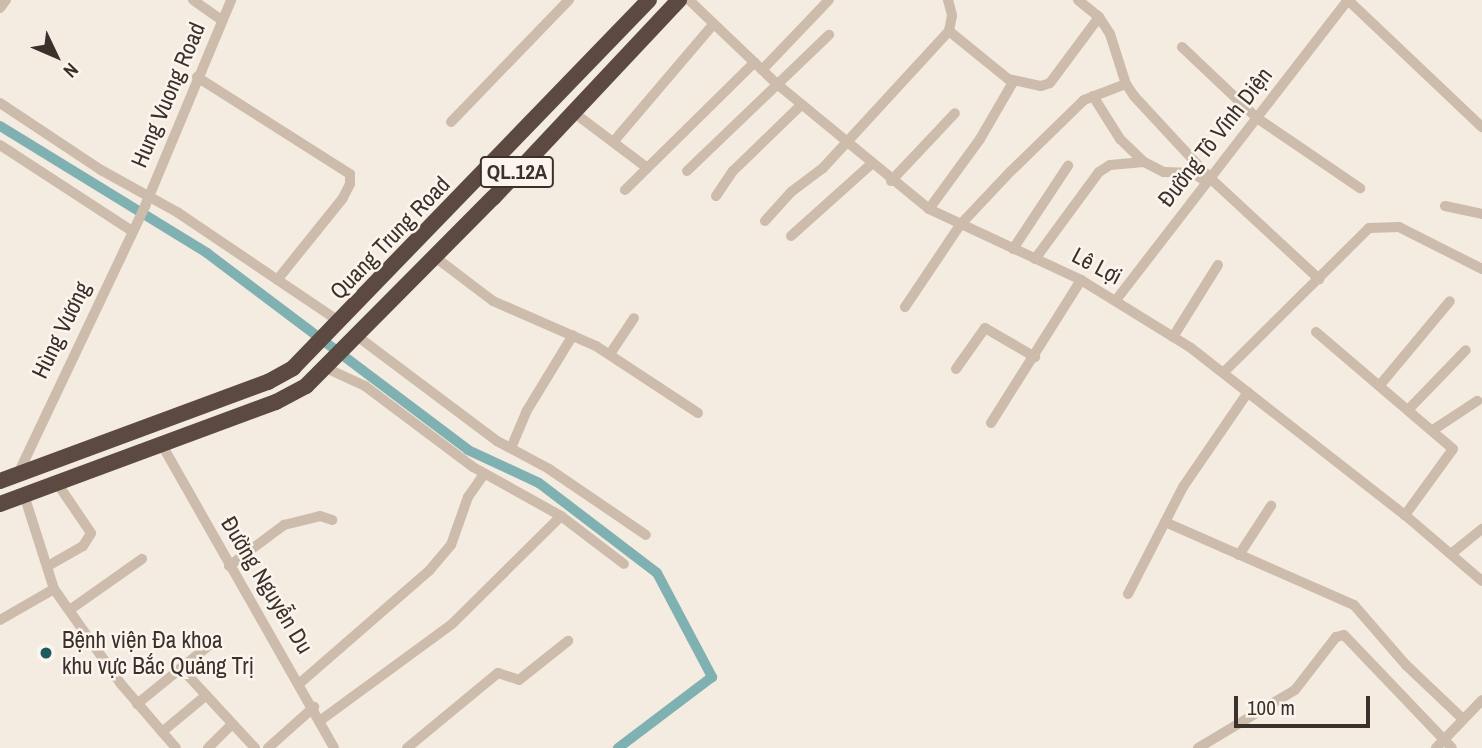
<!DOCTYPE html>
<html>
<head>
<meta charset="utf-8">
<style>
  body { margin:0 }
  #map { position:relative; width:1482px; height:748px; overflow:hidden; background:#f4ebe1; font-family:"Archivo Narrow",sans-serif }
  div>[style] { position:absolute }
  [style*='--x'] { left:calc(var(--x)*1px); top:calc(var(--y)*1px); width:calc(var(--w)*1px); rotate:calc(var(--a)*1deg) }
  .canal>* { height:10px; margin:-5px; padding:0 5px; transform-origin:5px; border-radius:5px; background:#7fb0b2 }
  .minor>* { height:10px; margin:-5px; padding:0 5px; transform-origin:5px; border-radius:5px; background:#cdbbac }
  .highway>* { height:16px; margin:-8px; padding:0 8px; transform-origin:8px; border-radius:8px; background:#5c4a42 }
  .dots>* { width:19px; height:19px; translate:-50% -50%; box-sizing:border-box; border:4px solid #fbf5ee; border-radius:50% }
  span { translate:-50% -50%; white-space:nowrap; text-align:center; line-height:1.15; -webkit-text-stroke:5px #fbf5ee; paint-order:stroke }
  .shield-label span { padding:2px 5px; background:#fbf5ee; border:2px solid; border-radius:5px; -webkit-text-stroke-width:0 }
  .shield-label { font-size:21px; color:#3b302b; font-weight:700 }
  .street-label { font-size:23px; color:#3b302b }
  .poi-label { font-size:23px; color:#3b302b }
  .left { translate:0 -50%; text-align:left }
  .north { position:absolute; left:21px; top:21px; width:70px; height:70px; -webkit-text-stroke:5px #fbf5ee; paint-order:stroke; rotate:134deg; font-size:19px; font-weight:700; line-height:28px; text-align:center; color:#3b302b }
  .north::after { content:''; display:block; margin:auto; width:24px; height:32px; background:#3b302b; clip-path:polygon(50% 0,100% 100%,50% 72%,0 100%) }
  .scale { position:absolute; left:1234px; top:696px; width:136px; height:32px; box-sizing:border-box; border:4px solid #3b302b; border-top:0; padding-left:9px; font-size:21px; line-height:24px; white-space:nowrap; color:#3b302b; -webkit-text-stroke:5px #fbf5ee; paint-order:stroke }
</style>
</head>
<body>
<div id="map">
  <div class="canal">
    <div style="--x:0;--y:126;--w:243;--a:31.5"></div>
    <div style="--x:207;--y:253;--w:327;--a:37"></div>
    <div style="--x:468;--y:450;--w:78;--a:24.9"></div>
    <div style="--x:539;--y:483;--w:148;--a:37.3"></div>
    <div style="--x:657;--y:573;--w:118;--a:62.1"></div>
    <div style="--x:712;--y:677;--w:118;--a:142.9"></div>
  </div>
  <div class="minor">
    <div style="--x:193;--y:0;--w:35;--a:35"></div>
    <div style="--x:689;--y:0;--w:122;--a:43.7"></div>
    <div style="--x:777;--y:84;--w:197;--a:39.4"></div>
    <div style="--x:929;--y:209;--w:168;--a:25"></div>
    <div style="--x:1081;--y:280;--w:129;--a:31.7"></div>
    <div style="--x:1191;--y:348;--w:271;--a:38"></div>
    <div style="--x:1405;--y:515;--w:101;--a:40.6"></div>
    <div style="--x:1078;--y:0;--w:27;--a:39"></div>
    <div style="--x:1099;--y:17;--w:20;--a:57"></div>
    <div style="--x:1110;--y:34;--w:52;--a:72.3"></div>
    <div style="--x:1126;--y:84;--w:14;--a:56"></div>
    <div style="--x:1134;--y:96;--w:112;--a:47.2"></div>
    <div style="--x:1210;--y:178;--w:149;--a:42.8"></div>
    <div style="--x:1348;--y:0;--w:185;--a:43.5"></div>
    <div style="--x:0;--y:8;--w:10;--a:-53"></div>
    <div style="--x:949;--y:31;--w:76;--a:39.1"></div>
    <div style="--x:1008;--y:79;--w:34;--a:12"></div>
    <div style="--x:1041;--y:86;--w:9;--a:-18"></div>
    <div style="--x:1050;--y:83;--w:82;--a:-53.4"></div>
    <div style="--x:1182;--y:47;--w:103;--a:43.4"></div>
    <div style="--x:1257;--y:118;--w:125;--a:34.2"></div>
    <div style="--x:762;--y:70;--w:97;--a:-46.3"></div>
    <div style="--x:197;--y:77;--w:181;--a:32.4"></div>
    <div style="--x:350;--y:174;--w:10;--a:90"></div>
    <div style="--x:350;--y:184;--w:16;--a:117"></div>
    <div style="--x:343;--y:198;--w:105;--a:128.8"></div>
    <div style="--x:1093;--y:96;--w:51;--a:57.9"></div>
    <div style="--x:1120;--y:139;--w:33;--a:44"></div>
    <div style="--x:1144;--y:162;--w:22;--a:27"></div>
    <div style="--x:1164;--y:172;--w:29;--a:2"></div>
    <div style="--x:1193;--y:173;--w:17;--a:33"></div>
    <div style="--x:0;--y:103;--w:121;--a:33.6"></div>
    <div style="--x:101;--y:170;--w:87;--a:28.9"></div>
    <div style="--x:177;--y:212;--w:197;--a:34"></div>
    <div style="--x:573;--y:112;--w:91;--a:37"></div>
    <div style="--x:451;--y:122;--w:170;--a:-46"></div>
    <div style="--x:614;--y:141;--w:151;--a:-49.6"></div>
    <div style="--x:0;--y:145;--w:158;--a:33.1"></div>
    <div style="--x:687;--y:171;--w:197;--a:-43.8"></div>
    <div style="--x:891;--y:181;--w:93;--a:-46.7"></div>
    <div style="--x:625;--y:190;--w:182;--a:-44.6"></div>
    <div style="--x:716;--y:196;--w:30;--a:-56"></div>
    <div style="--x:733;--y:171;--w:95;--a:-44.1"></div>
    <div style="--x:1445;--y:206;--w:38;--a:12"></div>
    <div style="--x:929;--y:209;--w:87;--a:-53.9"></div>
    <div style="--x:980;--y:139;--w:66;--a:-59.9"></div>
    <div style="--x:765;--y:221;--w:39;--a:-48"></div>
    <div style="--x:791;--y:192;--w:40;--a:-37"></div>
    <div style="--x:823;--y:168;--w:186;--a:-47.4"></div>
    <div style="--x:949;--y:31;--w:16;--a:-79"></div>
    <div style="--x:952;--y:15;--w:16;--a:-105"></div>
    <div style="--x:791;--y:236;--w:106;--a:-41.9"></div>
    <div style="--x:1013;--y:249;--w:100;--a:-56.5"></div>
    <div style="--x:435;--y:257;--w:73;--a:37.2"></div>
    <div style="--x:493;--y:301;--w:112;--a:23.6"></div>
    <div style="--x:596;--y:346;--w:122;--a:33.3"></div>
    <div style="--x:1035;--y:259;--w:108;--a:-53.7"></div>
    <div style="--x:1099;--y:172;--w:13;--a:-32"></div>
    <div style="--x:1110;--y:165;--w:34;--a:-5"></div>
    <div style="--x:1116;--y:300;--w:379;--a:-52.3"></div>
    <div style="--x:905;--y:307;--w:99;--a:-56.1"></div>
    <div style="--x:960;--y:225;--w:73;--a:-46.7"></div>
    <div style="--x:1010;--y:172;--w:103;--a:-44.2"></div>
    <div style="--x:1084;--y:100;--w:45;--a:-20.9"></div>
    <div style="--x:1316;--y:332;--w:180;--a:40.5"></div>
    <div style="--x:1453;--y:449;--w:82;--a:126"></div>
    <div style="--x:357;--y:336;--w:175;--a:36.9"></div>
    <div style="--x:497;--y:441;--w:59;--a:28.3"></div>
    <div style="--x:549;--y:469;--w:117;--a:34.2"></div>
    <div style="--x:1173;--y:337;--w:85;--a:-58"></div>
    <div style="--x:610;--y:354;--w:43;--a:-56.3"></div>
    <div style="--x:326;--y:368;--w:43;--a:24.8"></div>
    <div style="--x:365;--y:386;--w:135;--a:36.9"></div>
    <div style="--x:473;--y:467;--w:101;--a:29.1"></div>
    <div style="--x:561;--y:516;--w:79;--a:37.3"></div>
    <div style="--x:956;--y:369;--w:50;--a:-54.7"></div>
    <div style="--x:985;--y:328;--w:58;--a:30.1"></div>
    <div style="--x:1224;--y:372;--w:204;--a:-44.8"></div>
    <div style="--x:1369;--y:228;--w:30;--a:-2"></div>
    <div style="--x:1399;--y:227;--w:93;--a:26.8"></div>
    <div style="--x:1380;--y:385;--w:109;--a:-50.2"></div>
    <div style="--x:1408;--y:410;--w:83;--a:-46"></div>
    <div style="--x:991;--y:423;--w:169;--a:-57.8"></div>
    <div style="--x:1433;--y:430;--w:53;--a:-33.4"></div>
    <div style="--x:162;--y:445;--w:348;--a:60.4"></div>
    <div style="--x:511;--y:448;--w:39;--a:-67"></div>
    <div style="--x:526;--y:412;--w:90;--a:-58.6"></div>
    <div style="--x:18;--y:474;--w:297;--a:-64.6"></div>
    <div style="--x:145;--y:206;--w:223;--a:-67.3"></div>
    <div style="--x:24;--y:495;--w:99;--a:72.3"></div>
    <div style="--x:54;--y:589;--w:116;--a:54.8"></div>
    <div style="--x:121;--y:684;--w:84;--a:49.3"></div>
    <div style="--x:1165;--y:522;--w:206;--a:23.7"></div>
    <div style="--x:1354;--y:605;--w:79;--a:49.1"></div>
    <div style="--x:1406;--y:665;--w:79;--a:43.5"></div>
    <div style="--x:1451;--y:554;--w:40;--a:-39"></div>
    <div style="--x:1239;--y:555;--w:59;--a:-56.9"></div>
    <div style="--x:48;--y:566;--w:40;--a:-29.7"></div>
    <div style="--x:83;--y:546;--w:15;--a:-58"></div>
    <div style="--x:91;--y:533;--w:60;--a:-124.2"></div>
    <div style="--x:229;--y:566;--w:69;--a:-36.7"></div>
    <div style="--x:284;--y:525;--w:37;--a:-14"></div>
    <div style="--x:320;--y:516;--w:13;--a:18"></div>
    <div style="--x:1128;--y:594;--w:120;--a:-62.8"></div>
    <div style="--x:1183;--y:487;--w:115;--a:-55.6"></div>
    <div style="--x:71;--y:609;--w:87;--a:-35.2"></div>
    <div style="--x:0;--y:620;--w:62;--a:-29.9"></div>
    <div style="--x:181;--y:668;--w:109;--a:47.2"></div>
    <div style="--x:300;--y:683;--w:171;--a:-41"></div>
    <div style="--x:429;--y:571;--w:34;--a:-50"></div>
    <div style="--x:451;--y:545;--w:51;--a:-70.5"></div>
    <div style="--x:468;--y:497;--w:28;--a:-55"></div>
    <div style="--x:137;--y:704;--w:104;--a:-39.2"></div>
    <div style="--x:321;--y:720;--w:162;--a:-36.2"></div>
    <div style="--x:452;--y:624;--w:153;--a:-44.7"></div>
    <div style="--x:162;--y:732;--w:55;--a:-39.8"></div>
    <div style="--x:208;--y:748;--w:33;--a:-45"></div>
    <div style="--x:268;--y:748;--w:62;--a:-41.7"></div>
    <div style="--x:407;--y:748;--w:118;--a:-39.5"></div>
    <div style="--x:498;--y:673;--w:22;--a:18"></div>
    <div style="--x:519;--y:680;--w:63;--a:-38.5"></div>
    <div style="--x:1198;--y:748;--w:113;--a:-30.9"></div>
    <div style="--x:1295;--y:690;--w:67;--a:-52.3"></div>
    <div style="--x:1336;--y:637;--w:8;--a:-14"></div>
    <div style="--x:1344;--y:635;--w:156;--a:46.3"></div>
    <div style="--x:1436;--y:748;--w:66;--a:-46.2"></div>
  </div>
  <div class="highway">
    <div style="--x:0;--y:481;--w:286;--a:-20.3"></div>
    <div style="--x:268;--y:382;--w:29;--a:-29"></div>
    <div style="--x:293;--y:368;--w:512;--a:-45.95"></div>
    <div style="--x:0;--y:504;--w:294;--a:-20.3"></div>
    <div style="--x:276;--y:402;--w:34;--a:-28"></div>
    <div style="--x:306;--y:386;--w:265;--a:-45.2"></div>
    <div style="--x:493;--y:198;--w:272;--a:-46.8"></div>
  </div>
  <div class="dots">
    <div style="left:46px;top:653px;background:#1f5a5e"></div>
  </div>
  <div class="shield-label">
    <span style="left:517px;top:172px">QL.12A</span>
  </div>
  <div class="street-label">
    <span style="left:168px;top:95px;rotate:-67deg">Hung Vuong Road</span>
    <span style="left:1215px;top:137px;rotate:-52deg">Đường Tô Vĩnh Diện</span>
    <span style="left:390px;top:238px;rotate:-46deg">Quang Trung Road</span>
    <span style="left:1097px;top:266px;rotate:28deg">Lê Lợi</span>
    <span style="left:61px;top:330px;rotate:-64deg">Hùng Vương</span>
    <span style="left:267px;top:585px;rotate:59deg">Đường Nguyễn Du</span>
  </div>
  <div class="poi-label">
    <span class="left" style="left:62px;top:653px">Bệnh viện Đa khoa<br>khu vực Bắc Quảng Trị</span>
  </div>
  <div class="north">N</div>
  <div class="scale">100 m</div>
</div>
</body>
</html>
